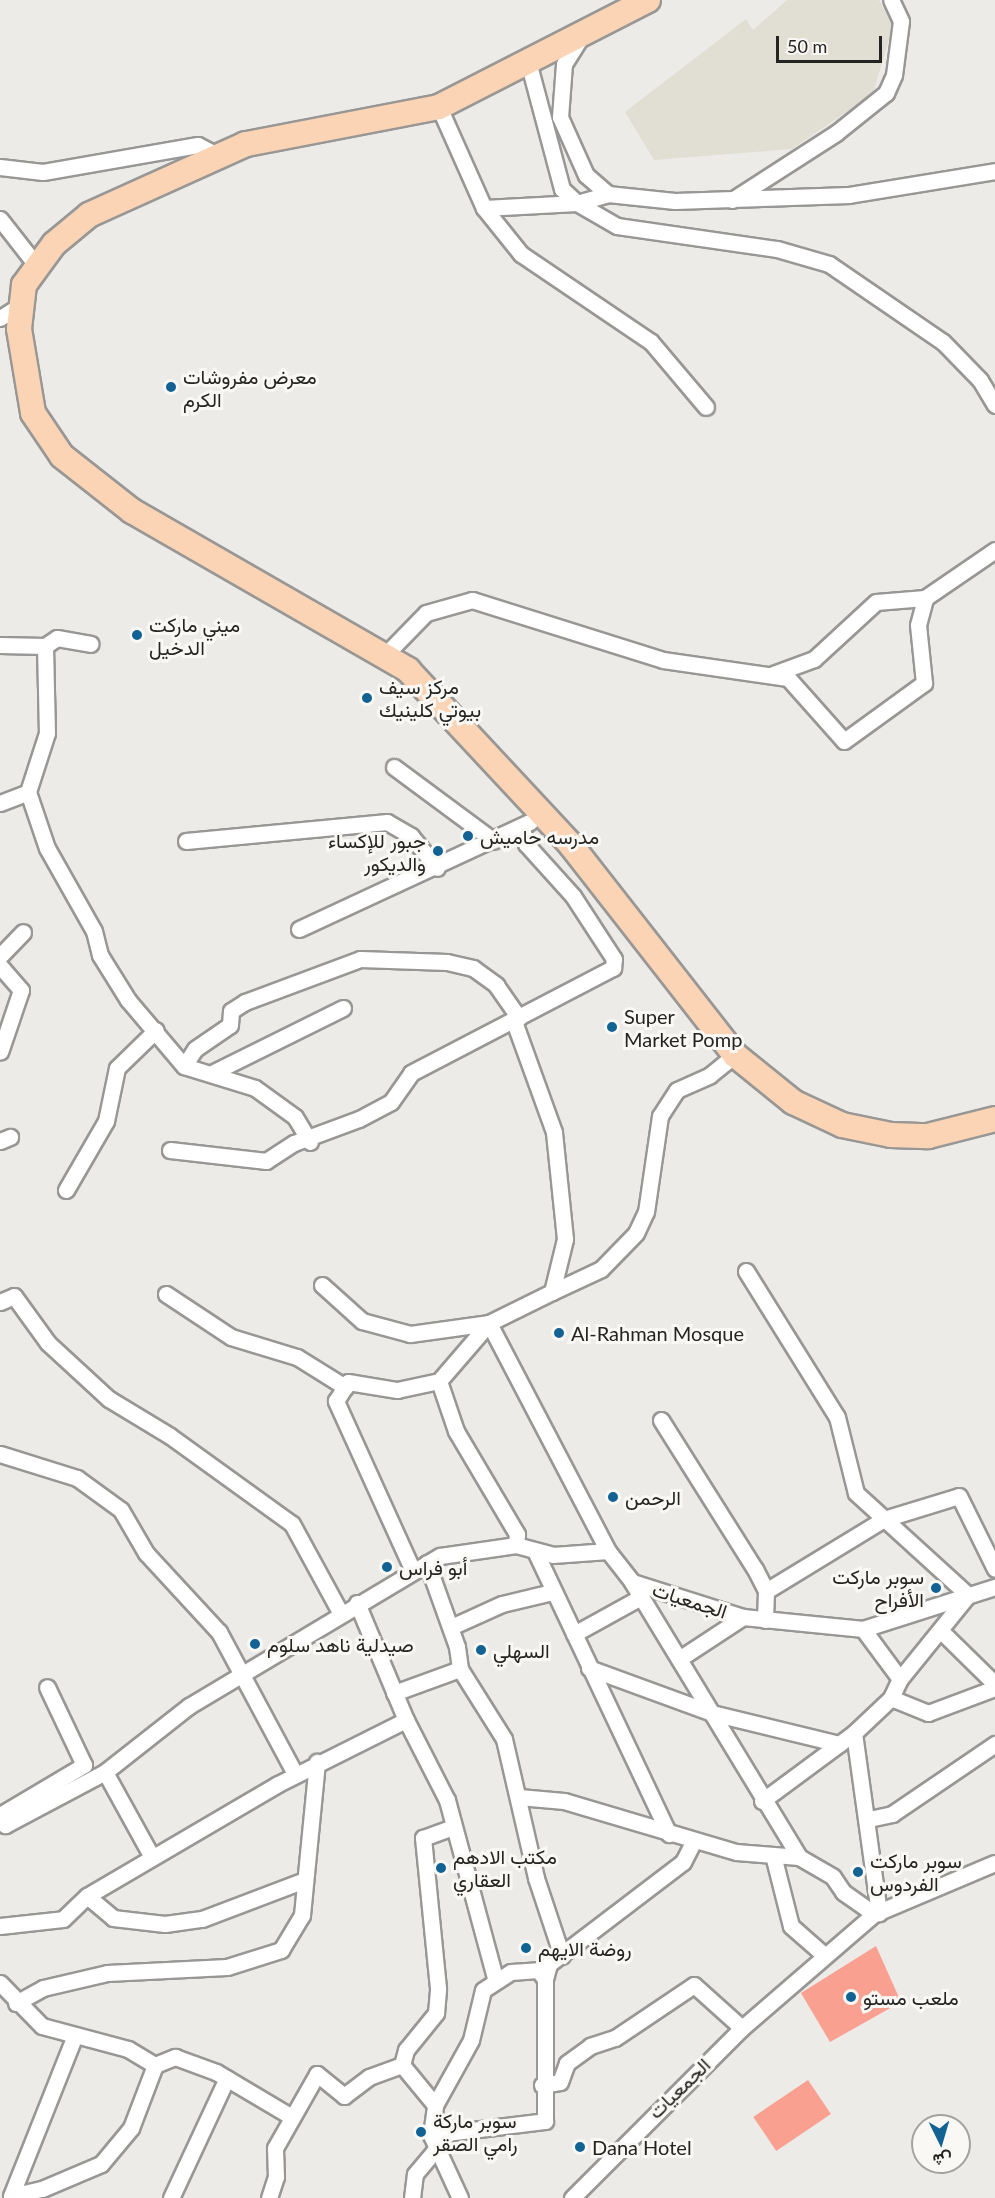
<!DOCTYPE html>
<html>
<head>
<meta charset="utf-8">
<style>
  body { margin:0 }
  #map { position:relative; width:995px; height:2198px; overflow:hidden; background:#ecebe8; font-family:Lato,Vazirmatn,sans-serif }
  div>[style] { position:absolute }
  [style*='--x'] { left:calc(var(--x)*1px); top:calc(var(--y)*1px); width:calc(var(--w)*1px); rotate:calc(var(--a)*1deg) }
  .built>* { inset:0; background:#e1ded4 }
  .green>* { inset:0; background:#f9a091; transform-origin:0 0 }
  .roads { filter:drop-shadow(2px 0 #989795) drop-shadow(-2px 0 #989795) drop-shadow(0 2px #989795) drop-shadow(0 -2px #989795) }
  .street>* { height:15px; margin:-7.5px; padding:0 7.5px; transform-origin:7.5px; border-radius:7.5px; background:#fff }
  .primary>* { height:24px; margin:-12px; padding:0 12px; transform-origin:12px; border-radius:12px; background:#fad4b4 }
  .dots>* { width:16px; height:16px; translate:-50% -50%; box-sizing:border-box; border:3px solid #f9f8f5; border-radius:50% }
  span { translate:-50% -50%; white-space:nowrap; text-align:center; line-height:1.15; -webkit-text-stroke:6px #f9f8f5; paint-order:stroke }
  .poi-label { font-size:20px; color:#242423 }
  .left { translate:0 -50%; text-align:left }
  .right { translate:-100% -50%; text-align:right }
  .street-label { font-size:20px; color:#242423 }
  .north { position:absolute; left:911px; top:2114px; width:60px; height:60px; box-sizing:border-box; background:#f9f8f5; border:2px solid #a4a3a1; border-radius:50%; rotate:175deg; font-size:16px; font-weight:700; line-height:24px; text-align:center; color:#242423 }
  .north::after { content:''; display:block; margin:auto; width:21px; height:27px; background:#126294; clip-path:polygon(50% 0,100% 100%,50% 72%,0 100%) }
  .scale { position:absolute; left:776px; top:36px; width:106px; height:27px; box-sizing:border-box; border:3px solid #242423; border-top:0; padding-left:8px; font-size:18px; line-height:21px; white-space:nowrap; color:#242423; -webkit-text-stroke:4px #f9f8f5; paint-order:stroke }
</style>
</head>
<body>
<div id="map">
  <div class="built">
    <div style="clip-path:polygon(787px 0,879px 0,893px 26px,873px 94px,792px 149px,654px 160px,625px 112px,746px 19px,753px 30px)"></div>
  </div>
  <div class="green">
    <div style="clip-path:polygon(876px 1946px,901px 2002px,830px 2042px,801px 1993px)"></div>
    <div style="left:808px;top:2080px;width:41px;height:66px;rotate:56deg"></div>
  </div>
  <div class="roads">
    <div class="street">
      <div style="--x:581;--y:37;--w:32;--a:122"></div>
      <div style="--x:564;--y:64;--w:53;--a:94.3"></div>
      <div style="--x:560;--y:117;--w:64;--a:65.9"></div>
      <div style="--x:586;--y:175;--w:29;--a:41"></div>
      <div style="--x:529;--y:65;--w:128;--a:75.1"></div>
      <div style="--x:562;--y:189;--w:21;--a:43"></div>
      <div style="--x:577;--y:203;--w:46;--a:29.9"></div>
      <div style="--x:617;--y:226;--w:162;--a:8.2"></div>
      <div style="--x:777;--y:249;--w:54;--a:16.1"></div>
      <div style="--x:829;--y:264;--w:138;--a:34.4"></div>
      <div style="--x:943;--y:342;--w:53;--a:45.8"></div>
      <div style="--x:980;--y:380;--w:29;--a:59"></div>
      <div style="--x:439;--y:107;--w:111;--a:66"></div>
      <div style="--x:484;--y:208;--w:59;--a:51.2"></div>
      <div style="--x:521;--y:254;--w:157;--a:34.1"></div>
      <div style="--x:651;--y:342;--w:85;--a:49.8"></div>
      <div style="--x:0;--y:167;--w:43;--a:6.6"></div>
      <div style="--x:43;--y:172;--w:157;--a:-9.9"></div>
      <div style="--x:198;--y:145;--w:19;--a:28"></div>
      <div style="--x:732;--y:200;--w:124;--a:-32.8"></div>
      <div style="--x:836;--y:133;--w:64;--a:-38.7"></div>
      <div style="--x:886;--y:93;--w:20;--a:-66"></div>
      <div style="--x:894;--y:75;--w:54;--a:-82.6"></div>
      <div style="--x:901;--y:21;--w:23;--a:-115"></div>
      <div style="--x:484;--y:208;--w:93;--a:-3.1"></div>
      <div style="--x:577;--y:203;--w:32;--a:-16"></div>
      <div style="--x:608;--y:194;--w:67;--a:6"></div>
      <div style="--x:675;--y:201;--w:174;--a:-2"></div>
      <div style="--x:849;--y:195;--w:148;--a:-9.3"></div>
      <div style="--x:0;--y:219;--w:58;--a:52"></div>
      <div style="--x:0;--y:318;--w:22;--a:-32"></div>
      <div style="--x:0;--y:645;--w:45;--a:1.3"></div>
      <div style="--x:45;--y:646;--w:14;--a:-34"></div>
      <div style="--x:57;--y:638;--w:34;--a:10"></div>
      <div style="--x:45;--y:646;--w:87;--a:88.7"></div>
      <div style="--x:47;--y:733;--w:62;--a:107.9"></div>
      <div style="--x:28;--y:792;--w:59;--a:71.3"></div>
      <div style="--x:47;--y:848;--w:95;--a:60.5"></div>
      <div style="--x:94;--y:931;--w:25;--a:76"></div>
      <div style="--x:100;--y:955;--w:53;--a:58.1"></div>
      <div style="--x:128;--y:1000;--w:87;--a:49.7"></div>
      <div style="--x:184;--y:1066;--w:74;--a:17.2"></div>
      <div style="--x:255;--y:1088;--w:49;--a:35.9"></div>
      <div style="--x:295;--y:1117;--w:29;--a:59"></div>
      <div style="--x:386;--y:654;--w:57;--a:-45.7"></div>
      <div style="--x:426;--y:613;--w:48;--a:-15.8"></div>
      <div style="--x:472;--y:600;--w:200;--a:17.4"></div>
      <div style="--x:663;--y:660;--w:126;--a:8.2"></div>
      <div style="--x:788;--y:678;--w:84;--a:48.4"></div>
      <div style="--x:844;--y:741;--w:99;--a:-35.9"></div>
      <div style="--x:924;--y:683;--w:58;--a:-95.9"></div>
      <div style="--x:918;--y:625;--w:28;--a:-75"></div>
      <div style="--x:925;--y:598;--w:85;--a:-34.4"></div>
      <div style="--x:773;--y:674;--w:44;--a:-20.1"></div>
      <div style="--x:814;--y:659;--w:84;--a:-42.6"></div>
      <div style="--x:876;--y:602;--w:49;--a:-4.7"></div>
      <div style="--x:394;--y:767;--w:124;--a:36.5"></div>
      <div style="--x:0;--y:803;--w:30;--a:-21"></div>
      <div style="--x:186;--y:841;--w:202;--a:-5.4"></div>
      <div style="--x:387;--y:822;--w:28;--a:30"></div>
      <div style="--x:411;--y:836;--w:41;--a:50.9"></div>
      <div style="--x:299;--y:929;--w:255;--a:-24.9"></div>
      <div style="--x:0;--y:956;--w:33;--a:-46"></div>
      <div style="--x:0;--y:966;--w:32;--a:49"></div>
      <div style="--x:21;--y:990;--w:65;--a:108.7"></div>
      <div style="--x:184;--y:1066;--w:20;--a:-57"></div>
      <div style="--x:195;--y:1049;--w:42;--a:-34.4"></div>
      <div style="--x:230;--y:1025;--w:14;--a:-86"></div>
      <div style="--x:231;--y:1011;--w:17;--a:-33"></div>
      <div style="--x:245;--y:1002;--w:123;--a:-20.5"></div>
      <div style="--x:360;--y:959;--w:87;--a:2"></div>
      <div style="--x:447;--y:962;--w:27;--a:13"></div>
      <div style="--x:473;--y:968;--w:29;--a:36"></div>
      <div style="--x:496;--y:985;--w:40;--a:55.1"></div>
      <div style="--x:214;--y:1072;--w:144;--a:-26.4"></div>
      <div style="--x:0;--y:1141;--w:11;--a:-22"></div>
      <div style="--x:170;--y:1150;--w:97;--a:6.5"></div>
      <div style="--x:266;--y:1161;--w:33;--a:-33"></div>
      <div style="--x:294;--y:1143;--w:69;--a:-20.3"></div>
      <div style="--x:359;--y:1119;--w:36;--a:-28"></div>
      <div style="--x:391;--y:1102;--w:35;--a:-55"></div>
      <div style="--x:411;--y:1073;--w:228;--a:-27.5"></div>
      <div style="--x:613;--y:968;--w:9;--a:-84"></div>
      <div style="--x:614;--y:959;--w:75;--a:-123.1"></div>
      <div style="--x:573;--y:896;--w:70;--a:-132.1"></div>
      <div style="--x:526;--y:844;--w:16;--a:-104"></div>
      <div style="--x:66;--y:1190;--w:80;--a:-59.9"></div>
      <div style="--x:106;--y:1121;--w:54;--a:-78.3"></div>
      <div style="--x:117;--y:1068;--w:54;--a:-44.3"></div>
      <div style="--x:746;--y:1271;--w:172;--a:58.1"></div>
      <div style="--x:837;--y:1417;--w:78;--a:76"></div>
      <div style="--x:856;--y:1493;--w:151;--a:42.3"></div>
      <div style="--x:322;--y:1285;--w:54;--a:42"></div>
      <div style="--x:362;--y:1321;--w:50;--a:15.2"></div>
      <div style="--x:410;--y:1334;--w:80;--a:-7.9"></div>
      <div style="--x:552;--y:1292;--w:54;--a:-25.1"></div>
      <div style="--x:601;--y:1269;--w:50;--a:-45.8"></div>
      <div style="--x:636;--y:1233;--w:23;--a:-65"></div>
      <div style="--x:646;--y:1212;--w:97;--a:-81.7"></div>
      <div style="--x:660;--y:1116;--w:31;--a:-57"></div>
      <div style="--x:677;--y:1090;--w:36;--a:-24"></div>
      <div style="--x:710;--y:1075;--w:32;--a:-39"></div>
      <div style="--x:166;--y:1294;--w:78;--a:33.5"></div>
      <div style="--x:231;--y:1337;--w:69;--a:16.9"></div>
      <div style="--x:297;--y:1357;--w:57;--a:32"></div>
      <div style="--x:0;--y:1302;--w:15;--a:-23"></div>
      <div style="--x:14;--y:1296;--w:58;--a:54.1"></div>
      <div style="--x:48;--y:1343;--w:83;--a:42.6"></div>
      <div style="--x:109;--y:1399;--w:71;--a:31.2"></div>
      <div style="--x:170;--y:1436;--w:150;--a:35.8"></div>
      <div style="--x:292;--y:1524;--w:100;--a:61.4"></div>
      <div style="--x:489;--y:1323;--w:77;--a:130.8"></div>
      <div style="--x:439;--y:1381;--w:53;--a:71.2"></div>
      <div style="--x:456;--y:1431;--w:120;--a:59.4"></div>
      <div style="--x:517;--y:1534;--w:11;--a:95"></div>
      <div style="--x:661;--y:1420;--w:176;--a:57.8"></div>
      <div style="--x:755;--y:1569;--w:25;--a:63"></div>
      <div style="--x:766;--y:1591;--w:29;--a:92"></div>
      <div style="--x:0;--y:1454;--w:81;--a:17.3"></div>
      <div style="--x:77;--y:1478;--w:54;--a:36"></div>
      <div style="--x:121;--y:1510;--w:50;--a:59.8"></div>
      <div style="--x:146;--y:1553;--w:108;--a:47.3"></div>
      <div style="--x:219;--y:1632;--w:161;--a:61.8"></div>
      <div style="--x:608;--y:1551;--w:39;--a:52"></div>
      <div style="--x:632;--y:1582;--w:322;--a:58.7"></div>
      <div style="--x:799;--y:1857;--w:39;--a:30"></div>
      <div style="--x:833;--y:1877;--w:18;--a:56"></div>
      <div style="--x:843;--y:1892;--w:38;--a:35"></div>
      <div style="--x:874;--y:1914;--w:131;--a:-22.9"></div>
      <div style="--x:536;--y:1553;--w:311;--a:64.7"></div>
      <div style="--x:427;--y:1563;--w:89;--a:70.3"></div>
      <div style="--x:457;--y:1647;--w:22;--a:82"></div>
      <div style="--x:460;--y:1669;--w:83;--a:57.8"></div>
      <div style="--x:504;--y:1739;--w:143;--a:77"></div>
      <div style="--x:536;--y:1878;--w:82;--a:71.6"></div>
      <div style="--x:413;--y:1571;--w:187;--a:-114.4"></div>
      <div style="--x:336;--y:1401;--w:22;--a:-58"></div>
      <div style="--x:348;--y:1382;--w:50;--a:9.3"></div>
      <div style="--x:397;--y:1390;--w:43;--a:-12.1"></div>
      <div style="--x:632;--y:1582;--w:116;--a:17.5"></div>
      <div style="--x:743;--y:1617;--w:121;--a:5.7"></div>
      <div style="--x:863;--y:1629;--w:139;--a:-17.7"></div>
      <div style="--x:766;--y:1591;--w:138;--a:-31.4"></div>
      <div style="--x:884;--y:1519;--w:78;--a:-17"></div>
      <div style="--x:959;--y:1496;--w:81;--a:63.7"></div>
      <div style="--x:357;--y:1603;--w:127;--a:67.3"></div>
      <div style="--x:406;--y:1720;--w:90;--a:62.9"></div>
      <div style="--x:447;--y:1800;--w:184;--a:74.9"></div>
      <div style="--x:451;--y:1627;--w:56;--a:-24.3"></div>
      <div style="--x:502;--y:1604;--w:51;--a:-13.5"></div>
      <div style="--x:863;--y:1629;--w:62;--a:53.5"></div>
      <div style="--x:942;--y:1632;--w:74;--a:44.5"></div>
      <div style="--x:574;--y:1634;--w:77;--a:-28.9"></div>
      <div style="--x:679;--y:1659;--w:77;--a:-33.3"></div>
      <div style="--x:589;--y:1668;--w:131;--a:20.1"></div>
      <div style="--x:712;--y:1713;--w:131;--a:13.7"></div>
      <div style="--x:394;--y:1693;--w:70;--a:-20"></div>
      <div style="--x:891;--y:1698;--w:40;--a:22"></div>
      <div style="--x:928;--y:1713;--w:72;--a:-20.5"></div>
      <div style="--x:854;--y:1733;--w:51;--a:-43.4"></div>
      <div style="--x:891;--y:1698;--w:21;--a:-65"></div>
      <div style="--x:900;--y:1679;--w:108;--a:-51"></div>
      <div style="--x:105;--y:1772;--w:97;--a:61.1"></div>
      <div style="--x:519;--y:1797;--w:45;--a:5.1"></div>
      <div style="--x:564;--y:1801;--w:179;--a:16.5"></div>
      <div style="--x:736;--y:1852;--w:63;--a:4.5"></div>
      <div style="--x:762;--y:1801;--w:114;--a:-36.5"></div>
      <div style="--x:854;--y:1733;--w:182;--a:82.1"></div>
      <div style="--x:0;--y:1815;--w:98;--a:-30.8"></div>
      <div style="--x:84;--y:1765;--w:86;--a:-115.4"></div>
      <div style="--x:0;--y:1818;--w:9;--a:54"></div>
      <div style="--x:5;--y:1825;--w:113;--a:-27.9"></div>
      <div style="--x:105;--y:1772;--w:107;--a:-38.2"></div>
      <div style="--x:189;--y:1706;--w:292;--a:-30.9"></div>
      <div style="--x:440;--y:1556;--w:77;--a:-8.2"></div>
      <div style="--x:516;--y:1545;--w:38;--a:15"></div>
      <div style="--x:553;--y:1555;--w:55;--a:-4.2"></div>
      <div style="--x:608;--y:1551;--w:257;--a:-117.6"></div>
      <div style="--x:489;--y:1323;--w:70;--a:-26.2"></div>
      <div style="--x:552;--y:1292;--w:55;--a:-76.2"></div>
      <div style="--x:565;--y:1239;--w:108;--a:-95.9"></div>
      <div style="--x:554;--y:1132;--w:120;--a:-109.9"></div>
      <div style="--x:869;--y:1819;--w:24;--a:-12"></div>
      <div style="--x:892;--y:1814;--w:125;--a:-34.2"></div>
      <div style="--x:774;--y:1859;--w:69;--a:75.8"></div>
      <div style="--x:791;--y:1926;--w:43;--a:41.2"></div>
      <div style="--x:87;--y:1896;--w:34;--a:40"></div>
      <div style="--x:113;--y:1918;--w:52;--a:6.6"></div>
      <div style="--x:165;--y:1924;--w:37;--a:-8"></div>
      <div style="--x:202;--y:1919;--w:107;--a:-20.8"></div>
      <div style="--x:0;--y:1926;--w:63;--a:-6.3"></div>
      <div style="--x:63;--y:1919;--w:33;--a:-44"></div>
      <div style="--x:87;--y:1896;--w:221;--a:-30.4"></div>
      <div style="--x:278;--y:1784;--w:143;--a:-26.6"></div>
      <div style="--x:0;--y:1983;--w:60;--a:45.7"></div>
      <div style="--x:42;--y:2026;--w:89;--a:15"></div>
      <div style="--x:128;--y:2049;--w:31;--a:31"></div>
      <div style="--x:155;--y:2065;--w:22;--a:-22"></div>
      <div style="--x:175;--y:2057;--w:44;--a:20.1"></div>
      <div style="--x:216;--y:2072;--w:86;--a:30.7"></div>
      <div style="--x:16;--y:2003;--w:31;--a:-29"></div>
      <div style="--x:43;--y:1988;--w:66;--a:-13.2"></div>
      <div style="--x:107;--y:1973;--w:120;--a:-2.9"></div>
      <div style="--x:227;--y:1967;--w:57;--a:-17.5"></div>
      <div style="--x:281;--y:1950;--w:41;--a:-59"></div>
      <div style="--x:302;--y:1915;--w:154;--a:-84.4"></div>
      <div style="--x:542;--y:2085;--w:18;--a:-9"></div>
      <div style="--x:560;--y:2082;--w:20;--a:-70"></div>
      <div style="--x:567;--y:2063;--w:29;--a:-36"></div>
      <div style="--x:590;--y:2046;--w:26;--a:-18"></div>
      <div style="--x:615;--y:2038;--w:95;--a:-33.9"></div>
      <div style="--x:694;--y:1985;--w:64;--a:41.9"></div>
      <div style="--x:435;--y:2105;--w:52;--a:-129.5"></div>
      <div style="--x:402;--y:2065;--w:16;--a:-75"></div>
      <div style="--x:406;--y:2050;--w:48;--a:-51"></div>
      <div style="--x:436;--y:2013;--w:25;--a:-85"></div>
      <div style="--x:438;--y:1988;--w:151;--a:-95.7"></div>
      <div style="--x:423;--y:1838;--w:32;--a:-20"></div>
      <div style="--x:431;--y:2135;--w:115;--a:-7"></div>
      <div style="--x:545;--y:2121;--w:142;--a:-90"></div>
      <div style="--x:11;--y:2196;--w:32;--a:-13"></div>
      <div style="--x:42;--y:2189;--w:64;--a:-23"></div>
      <div style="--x:101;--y:2164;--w:47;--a:-50.2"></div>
      <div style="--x:131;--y:2128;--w:67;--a:-69.1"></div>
      <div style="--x:11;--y:2196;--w:173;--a:-68.3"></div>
      <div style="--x:171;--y:2198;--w:132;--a:-65"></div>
      <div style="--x:269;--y:2198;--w:22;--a:-72"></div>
      <div style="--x:276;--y:2177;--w:29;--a:-92"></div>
      <div style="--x:275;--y:2148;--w:85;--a:-60.4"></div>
      <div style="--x:317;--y:2074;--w:35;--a:39"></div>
      <div style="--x:344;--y:2096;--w:31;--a:-37"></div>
      <div style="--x:369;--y:2077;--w:35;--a:-20"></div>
      <div style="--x:412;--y:2198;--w:24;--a:-83"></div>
      <div style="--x:415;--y:2174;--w:33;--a:-50"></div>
      <div style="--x:460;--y:2198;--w:69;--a:-114.7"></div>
      <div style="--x:431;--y:2135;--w:30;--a:-82"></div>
      <div style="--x:435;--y:2105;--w:74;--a:-61"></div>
      <div style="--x:471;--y:2040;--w:51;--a:-76.5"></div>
      <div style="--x:483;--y:1990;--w:33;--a:-33"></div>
      <div style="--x:511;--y:1972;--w:27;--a:-4"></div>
      <div style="--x:538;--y:1970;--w:11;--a:52"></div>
      <div style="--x:545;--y:1979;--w:16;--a:-75"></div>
      <div style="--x:549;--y:1964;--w:168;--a:-37.3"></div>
      <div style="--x:683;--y:1862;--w:22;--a:-63"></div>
      <div style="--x:572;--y:2198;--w:240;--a:-45"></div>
      <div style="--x:742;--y:2028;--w:174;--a:-40.8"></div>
    </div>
    <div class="primary">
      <div style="--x:648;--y:0;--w:235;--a:152.9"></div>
      <div style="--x:439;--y:107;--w:197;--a:169.1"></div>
      <div style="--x:246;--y:144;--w:172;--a:155.7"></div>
      <div style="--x:89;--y:215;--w:45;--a:140.4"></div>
      <div style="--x:54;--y:244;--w:51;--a:126.2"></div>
      <div style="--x:24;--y:285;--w:44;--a:96.5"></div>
      <div style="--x:19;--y:329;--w:85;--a:80.5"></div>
      <div style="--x:33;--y:413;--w:52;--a:56"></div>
      <div style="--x:62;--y:456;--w:89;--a:38.2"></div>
      <div style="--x:132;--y:511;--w:319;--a:29.9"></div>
      <div style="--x:408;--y:670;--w:239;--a:47"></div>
      <div style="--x:571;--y:845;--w:266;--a:52"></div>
      <div style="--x:735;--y:1055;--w:75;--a:39"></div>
      <div style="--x:793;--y:1102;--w:54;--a:25.1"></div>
      <div style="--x:842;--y:1125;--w:50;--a:11.5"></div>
      <div style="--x:891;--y:1135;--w:37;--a:2"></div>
      <div style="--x:928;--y:1136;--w:69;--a:-14.2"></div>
    </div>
  </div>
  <div class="dots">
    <div style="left:171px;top:387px;background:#126294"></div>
    <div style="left:137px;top:635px;background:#126294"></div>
    <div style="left:367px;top:698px;background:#126294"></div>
    <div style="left:468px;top:836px;background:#126294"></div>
    <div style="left:438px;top:851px;background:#126294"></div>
    <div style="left:612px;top:1027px;background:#126294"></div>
    <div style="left:559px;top:1333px;background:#126294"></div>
    <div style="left:613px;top:1497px;background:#126294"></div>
    <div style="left:387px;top:1567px;background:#126294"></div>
    <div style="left:936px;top:1588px;background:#126294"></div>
    <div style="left:255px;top:1644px;background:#126294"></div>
    <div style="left:481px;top:1650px;background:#126294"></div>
    <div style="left:441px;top:1868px;background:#126294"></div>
    <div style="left:858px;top:1872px;background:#126294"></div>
    <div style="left:526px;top:1948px;background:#126294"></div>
    <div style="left:851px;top:1997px;background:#126294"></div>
    <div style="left:421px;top:2132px;background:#126294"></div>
    <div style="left:580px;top:2147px;background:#126294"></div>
  </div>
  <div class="poi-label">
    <span class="left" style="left:183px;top:388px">معرض مفروشات<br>الكرم</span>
    <span class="left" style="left:149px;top:636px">ميني ماركت<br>الدخيل</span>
    <span class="left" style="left:379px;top:698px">مركز سيف<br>بيوتي كلينيك</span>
    <span class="left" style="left:480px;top:836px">مدرسه حاميش</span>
    <span class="right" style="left:426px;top:852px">جبور للإكساء<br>والديكور</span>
    <span class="left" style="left:624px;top:1028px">Super<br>Market Pomp</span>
    <span class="left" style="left:571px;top:1333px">Al-Rahman Mosque</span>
    <span class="left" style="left:625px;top:1497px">الرحمن</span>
    <span class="left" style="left:399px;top:1567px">أبو فراس</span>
    <span class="right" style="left:924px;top:1588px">سوبر ماركت<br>الأفراح</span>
    <span class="left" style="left:267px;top:1644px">صيدلية ناهد سلوم</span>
    <span class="left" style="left:493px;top:1650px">السهلي</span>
    <span class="left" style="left:453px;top:1868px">مكتب الادهم<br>العقاري</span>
    <span class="left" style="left:870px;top:1872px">سوبر ماركت<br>الفردوس</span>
    <span class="left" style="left:538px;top:1948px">روضة الايهم</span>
    <span class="left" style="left:863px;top:1997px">ملعب مستو</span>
    <span class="left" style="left:433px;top:2132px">سوبر ماركة<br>رامي الصقر</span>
    <span class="left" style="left:592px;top:2147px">Dana Hotel</span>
  </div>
  <div class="street-label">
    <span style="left:690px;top:1600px;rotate:18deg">الجمعيات</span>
    <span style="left:679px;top:2088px;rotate:-44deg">الجمعيات</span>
  </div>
  <div class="north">ش</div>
  <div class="scale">50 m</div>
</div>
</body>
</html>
